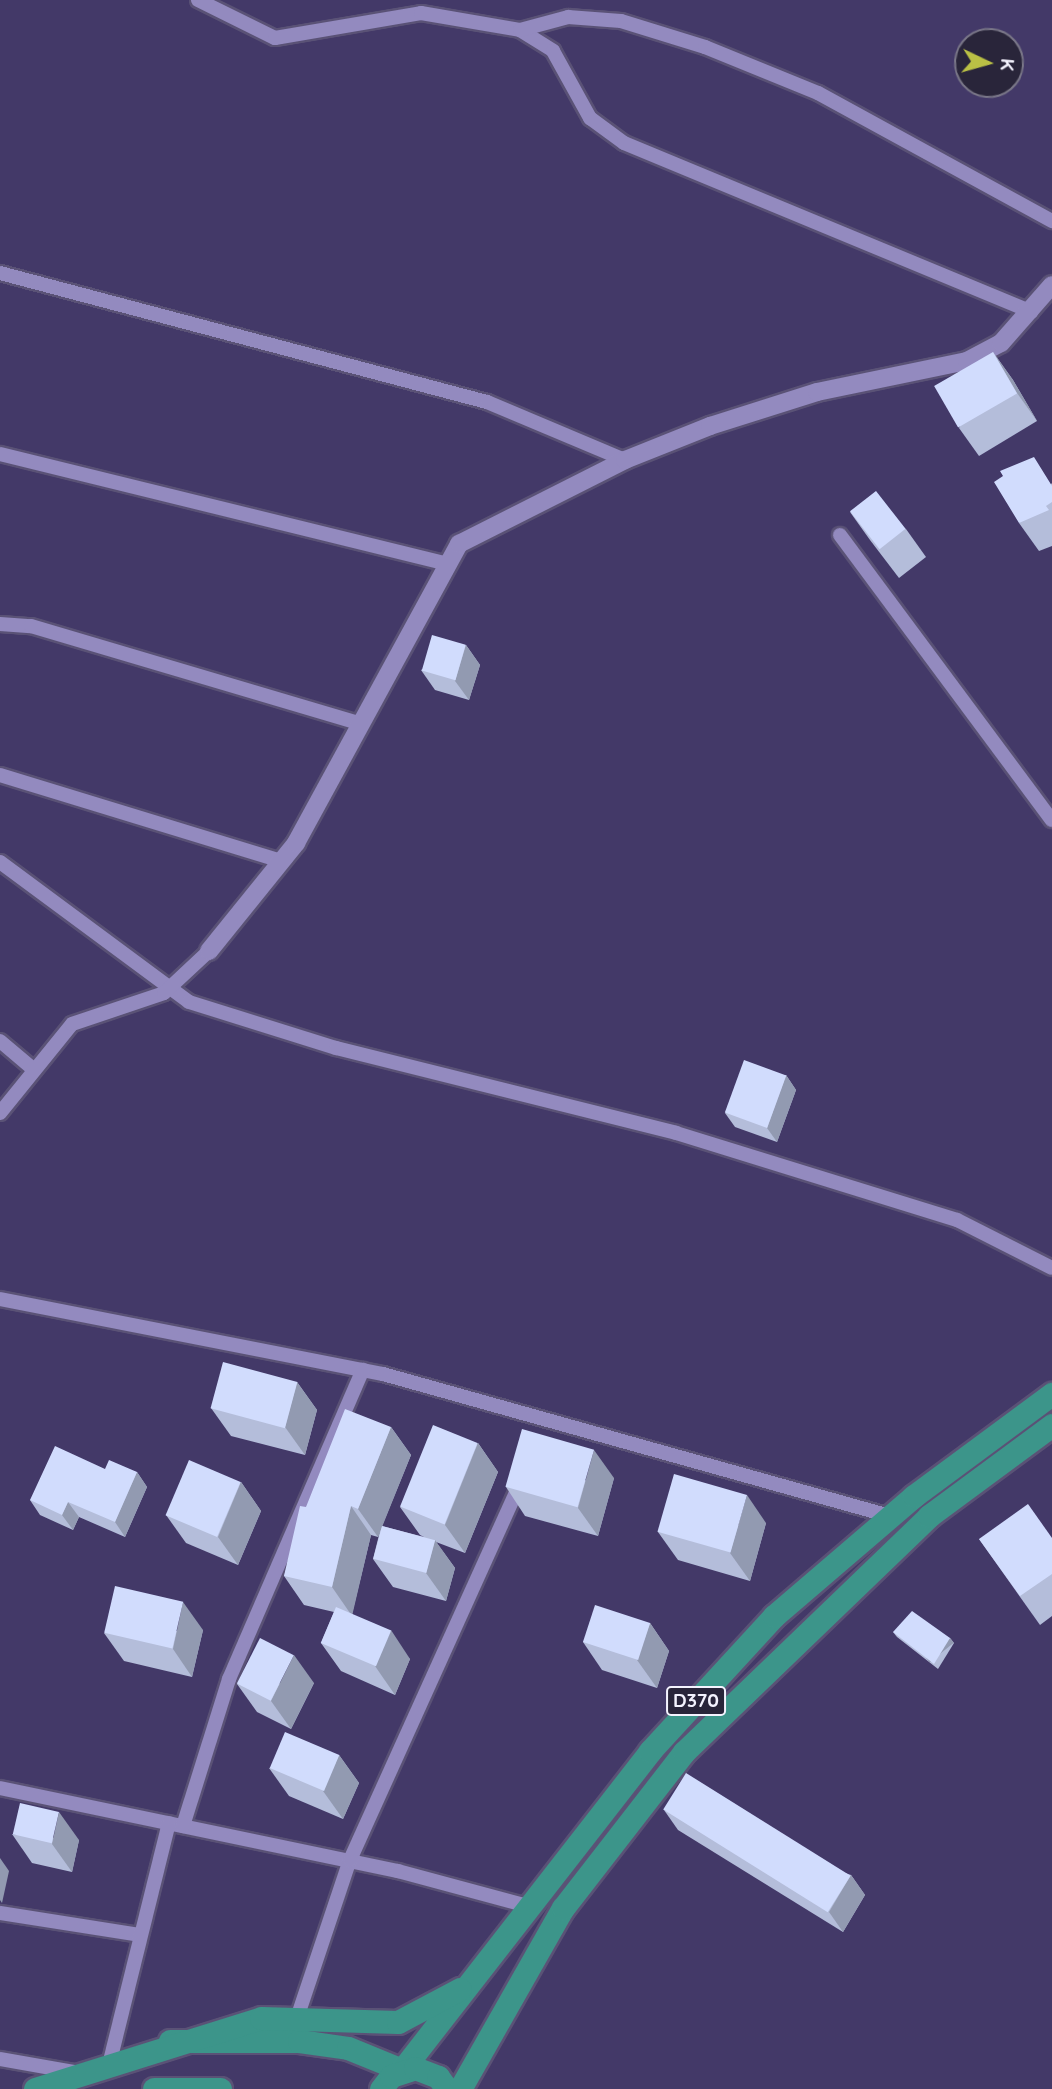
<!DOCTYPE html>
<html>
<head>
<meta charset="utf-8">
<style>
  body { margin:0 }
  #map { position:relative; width:1052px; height:2089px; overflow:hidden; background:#433968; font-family:Quicksand,sans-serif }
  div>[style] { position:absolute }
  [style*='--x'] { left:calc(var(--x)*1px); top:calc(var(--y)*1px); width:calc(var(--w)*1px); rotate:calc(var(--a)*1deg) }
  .roads { filter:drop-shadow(2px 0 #5a5276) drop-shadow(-2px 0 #5a5276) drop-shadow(0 2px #5a5276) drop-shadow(0 -2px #5a5276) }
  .minor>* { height:14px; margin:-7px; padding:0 7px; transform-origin:7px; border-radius:7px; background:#938abf }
  .tertiary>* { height:18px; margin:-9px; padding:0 9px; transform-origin:9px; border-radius:9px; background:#938abf }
  .trunk>* { height:23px; margin:-11.5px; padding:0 11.5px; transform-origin:11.5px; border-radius:11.5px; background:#3c958a }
  .wall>* { inset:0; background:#b4bdda }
  .shaded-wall>* { inset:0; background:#929ab1; transform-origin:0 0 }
  .building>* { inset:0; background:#d1dcfd; transform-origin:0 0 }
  span { translate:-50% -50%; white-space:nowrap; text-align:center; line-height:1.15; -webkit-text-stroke:7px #29253a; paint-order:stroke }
  .shield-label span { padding:2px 5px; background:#29253a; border:2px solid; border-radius:5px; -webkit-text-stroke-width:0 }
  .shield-label { font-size:19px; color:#f4f3fe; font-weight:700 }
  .north { position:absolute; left:954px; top:28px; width:70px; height:70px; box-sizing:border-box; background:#29253a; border:2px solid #7a7788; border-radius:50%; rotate:95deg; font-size:19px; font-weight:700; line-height:28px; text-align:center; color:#f4f3fe }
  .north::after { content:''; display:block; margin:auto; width:24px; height:32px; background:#bac045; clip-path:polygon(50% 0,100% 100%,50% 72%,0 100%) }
</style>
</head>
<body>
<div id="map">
  <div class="roads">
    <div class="minor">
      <div style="--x:198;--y:0;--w:86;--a:26.3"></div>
      <div style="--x:275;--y:38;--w:148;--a:-9.7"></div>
      <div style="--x:421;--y:13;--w:100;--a:9.7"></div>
      <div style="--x:520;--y:30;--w:39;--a:32"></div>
      <div style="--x:553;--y:51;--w:77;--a:61.1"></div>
      <div style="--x:590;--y:118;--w:42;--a:36.3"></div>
      <div style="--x:624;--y:143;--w:441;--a:22.5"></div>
      <div style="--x:520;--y:30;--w:50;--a:-15.2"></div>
      <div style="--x:568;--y:17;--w:53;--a:4.3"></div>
      <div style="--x:621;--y:21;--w:88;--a:17.2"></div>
      <div style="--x:705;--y:47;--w:122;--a:22.2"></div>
      <div style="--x:818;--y:93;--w:267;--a:28.7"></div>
      <div style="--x:0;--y:273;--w:504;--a:14.84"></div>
      <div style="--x:487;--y:402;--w:150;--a:22.8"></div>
      <div style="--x:0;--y:454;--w:461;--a:13.8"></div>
      <div style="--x:840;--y:535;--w:355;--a:53.4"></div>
      <div style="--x:0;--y:624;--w:31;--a:4"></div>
      <div style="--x:31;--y:626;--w:344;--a:16.5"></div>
      <div style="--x:0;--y:775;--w:294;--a:17"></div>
      <div style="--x:0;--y:862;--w:235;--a:36.5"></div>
      <div style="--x:189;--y:1002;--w:154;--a:17.4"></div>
      <div style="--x:336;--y:1048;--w:350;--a:14"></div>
      <div style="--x:676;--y:1133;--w:294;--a:17.2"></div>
      <div style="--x:957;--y:1220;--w:106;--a:26.8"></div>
      <div style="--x:0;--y:1041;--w:42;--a:40.2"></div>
      <div style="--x:0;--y:1113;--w:114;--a:-51"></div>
      <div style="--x:72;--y:1024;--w:97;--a:-18.6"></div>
      <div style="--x:164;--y:993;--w:62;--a:-43"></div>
      <div style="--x:0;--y:1299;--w:390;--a:11.1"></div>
      <div style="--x:383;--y:1374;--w:527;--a:15.65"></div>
      <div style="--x:0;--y:1788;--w:407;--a:11.8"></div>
      <div style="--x:398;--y:1871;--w:135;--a:15.1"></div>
      <div style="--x:183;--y:1826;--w:154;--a:-72.6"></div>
      <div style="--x:229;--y:1679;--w:337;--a:-66.6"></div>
      <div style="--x:0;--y:1913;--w:142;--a:8.9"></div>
      <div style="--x:296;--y:2021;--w:170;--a:-71.5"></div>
      <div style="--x:350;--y:1860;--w:414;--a:-65.7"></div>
      <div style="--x:0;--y:2059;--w:75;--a:10"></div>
      <div style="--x:110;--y:2061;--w:245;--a:-76.1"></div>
    </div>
    <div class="tertiary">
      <div style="--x:209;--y:951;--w:139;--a:-51.1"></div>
      <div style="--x:296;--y:843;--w:341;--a:-61.4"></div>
      <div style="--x:459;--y:544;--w:186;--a:-26.8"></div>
      <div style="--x:625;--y:460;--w:92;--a:-21.8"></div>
      <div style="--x:710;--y:426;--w:112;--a:-17.6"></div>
      <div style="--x:817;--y:392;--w:153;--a:-11.7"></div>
      <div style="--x:967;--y:361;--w:38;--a:-28"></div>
      <div style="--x:1001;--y:343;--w:77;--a:-48.7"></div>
    </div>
    <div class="trunk">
      <div style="--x:170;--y:2041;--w:129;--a:0"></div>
      <div style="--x:299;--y:2041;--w:49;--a:8.1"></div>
      <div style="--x:348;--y:2048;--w:58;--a:22.2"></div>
      <div style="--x:402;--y:2070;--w:404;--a:-52.1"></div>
      <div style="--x:650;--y:1751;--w:183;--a:-47.4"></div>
      <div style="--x:774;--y:1616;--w:184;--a:-40.6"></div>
      <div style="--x:914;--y:1496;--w:172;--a:-36.5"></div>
      <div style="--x:35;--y:2089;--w:237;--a:-17.4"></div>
      <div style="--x:261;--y:2018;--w:137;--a:1.7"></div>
      <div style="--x:398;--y:2022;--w:70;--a:-28"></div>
      <div style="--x:154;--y:2089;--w:66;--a:0"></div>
      <div style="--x:381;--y:2089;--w:16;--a:-52"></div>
      <div style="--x:391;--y:2076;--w:25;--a:-18"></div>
      <div style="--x:415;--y:2068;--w:25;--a:21"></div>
      <div style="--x:438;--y:2077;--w:15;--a:53"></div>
      <div style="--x:460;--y:2089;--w:208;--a:-60.4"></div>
      <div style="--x:563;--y:1908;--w:197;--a:-52.2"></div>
      <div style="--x:684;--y:1752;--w:340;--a:-43.9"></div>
      <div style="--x:929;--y:1516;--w:153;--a:-36.5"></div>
    </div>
  </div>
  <div class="wall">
    <div style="clip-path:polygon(993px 352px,1013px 380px,1037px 421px,979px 456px,959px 428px)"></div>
    <div style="clip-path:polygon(1052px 483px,1052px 546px,1039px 551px,1019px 523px)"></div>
    <div style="clip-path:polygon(850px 512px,906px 529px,926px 557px,899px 578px,870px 540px)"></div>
    <div style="clip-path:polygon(466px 645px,480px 665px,469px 700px,435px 690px,421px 670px)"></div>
    <div style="clip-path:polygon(786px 1075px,796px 1090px,777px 1142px,735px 1127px,725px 1113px)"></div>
    <div style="clip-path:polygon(297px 1382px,317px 1410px,305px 1455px,231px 1436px,211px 1408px)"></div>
    <div style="clip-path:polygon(391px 1427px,411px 1455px,382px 1526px,424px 1537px,420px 1535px,400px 1507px,478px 1443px,498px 1472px,465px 1553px,436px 1542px,455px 1568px,446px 1601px,393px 1587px,373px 1559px,380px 1531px,378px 1537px,371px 1535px,352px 1614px,410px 1659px,395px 1695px,341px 1671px,321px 1643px,334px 1612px,304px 1605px,284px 1576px,306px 1507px)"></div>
    <div style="clip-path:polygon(105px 1469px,137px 1472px,147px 1487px,125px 1537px,79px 1517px,73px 1530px,40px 1515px,30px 1500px)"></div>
    <div style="clip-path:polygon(614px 1478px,598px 1536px,525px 1516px,506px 1487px)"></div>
    <div style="clip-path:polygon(241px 1482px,261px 1511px,238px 1565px,186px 1543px,166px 1515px)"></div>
    <div style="clip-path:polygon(766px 1523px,750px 1581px,678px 1560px,658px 1532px)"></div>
    <div style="clip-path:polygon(1052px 1538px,1052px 1616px,1040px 1625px,979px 1539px)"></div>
    <div style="clip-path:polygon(650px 1623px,669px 1651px,657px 1688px,602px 1670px,583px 1642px)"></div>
    <div style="clip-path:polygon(203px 1630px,192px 1677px,124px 1661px,104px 1633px)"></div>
    <div style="clip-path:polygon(893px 1632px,950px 1638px,954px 1643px,938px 1669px,897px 1637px)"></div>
    <div style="clip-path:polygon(314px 1683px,291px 1729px,257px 1712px,237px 1684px)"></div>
    <div style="clip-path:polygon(339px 1755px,359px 1783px,343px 1819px,289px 1796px,269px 1768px)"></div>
    <div style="clip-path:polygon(664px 1810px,851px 1875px,865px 1895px,843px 1932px,678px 1830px)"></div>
    <div style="clip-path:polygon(12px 1834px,79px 1840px,72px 1872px,32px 1863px)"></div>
  </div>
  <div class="shaded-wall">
    <div style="clip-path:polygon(993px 352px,1013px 380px,1037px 421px,1017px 393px)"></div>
    <div style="clip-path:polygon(466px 645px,480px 665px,469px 700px,455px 681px)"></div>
    <div style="clip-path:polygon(786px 1075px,796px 1090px,777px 1142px,767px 1128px)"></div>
    <div style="clip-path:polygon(297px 1382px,317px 1410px,305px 1455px,285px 1427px)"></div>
    <div style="clip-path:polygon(391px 1427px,411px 1455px,378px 1537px,358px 1509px)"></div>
    <div style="clip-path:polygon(478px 1443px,498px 1472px,465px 1553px,445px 1525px)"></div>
    <div style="clip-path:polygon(594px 1450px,614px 1478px,598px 1536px,578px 1508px)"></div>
    <div style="clip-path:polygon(137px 1472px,147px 1487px,125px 1537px,115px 1522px)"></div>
    <div style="clip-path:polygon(241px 1482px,261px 1511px,238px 1565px,218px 1537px)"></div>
    <div style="clip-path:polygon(747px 1495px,766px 1523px,750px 1581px,730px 1553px)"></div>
    <div style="clip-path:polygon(68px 1502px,79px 1517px,73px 1530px,62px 1515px)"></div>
    <div style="clip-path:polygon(351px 1506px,371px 1535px,352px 1616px,332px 1587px)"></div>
    <div style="clip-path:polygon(435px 1540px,455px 1568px,446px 1601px,426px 1573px)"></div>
    <div style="clip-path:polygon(183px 1602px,203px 1630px,192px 1677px,173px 1649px)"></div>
    <div style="clip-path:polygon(650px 1623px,669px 1651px,657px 1688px,637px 1660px)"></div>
    <div style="clip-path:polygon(391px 1630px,410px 1659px,395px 1695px,375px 1666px)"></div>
    <div style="left:950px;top:1638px;width:6px;height:31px;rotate:51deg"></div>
    <div style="clip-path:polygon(294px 1655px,314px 1683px,291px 1729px,271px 1701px)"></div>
    <div style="clip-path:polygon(339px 1755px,359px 1783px,343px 1819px,323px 1791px)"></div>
    <div style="clip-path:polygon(59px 1812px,79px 1840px,72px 1872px,52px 1844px)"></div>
    <div style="clip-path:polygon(0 1858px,9px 1871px,2px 1903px,0 1900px)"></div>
    <div style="clip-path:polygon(851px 1875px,865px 1895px,843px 1932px,829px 1912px)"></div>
  </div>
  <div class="building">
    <div style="left:993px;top:352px;width:48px;height:68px;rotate:60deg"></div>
    <div style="clip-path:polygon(1034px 457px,1052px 486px,1052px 502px,1046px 506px,1049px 510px,1019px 523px,994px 482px,1003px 476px,1000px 471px)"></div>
    <div style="left:876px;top:491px;width:48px;height:33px;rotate:52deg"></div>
    <div style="left:432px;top:635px;width:35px;height:37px;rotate:16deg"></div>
    <div style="left:744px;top:1060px;width:45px;height:56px;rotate:20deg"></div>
    <div style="left:223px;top:1362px;width:77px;height:48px;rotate:15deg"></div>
    <div style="clip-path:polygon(345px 1409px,391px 1427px,358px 1509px,351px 1506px,332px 1587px,284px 1576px,300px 1506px,306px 1507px)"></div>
    <div style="left:433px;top:1425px;width:48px;height:88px;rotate:22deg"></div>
    <div style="left:522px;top:1429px;width:75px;height:60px;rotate:16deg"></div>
    <div style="clip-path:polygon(55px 1446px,105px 1469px,109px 1460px,137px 1472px,115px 1522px,68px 1502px,62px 1515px,30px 1500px)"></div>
    <div style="left:189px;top:1460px;width:56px;height:60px;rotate:23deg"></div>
    <div style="left:674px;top:1474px;width:76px;height:60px;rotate:16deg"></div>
    <div style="clip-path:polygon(1028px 1504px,1052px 1538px,1052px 1574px,1020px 1596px,979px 1539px)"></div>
    <div style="left:382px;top:1526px;width:55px;height:34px;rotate:15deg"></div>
    <div style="left:115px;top:1586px;width:70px;height:48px;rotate:13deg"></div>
    <div style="left:595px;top:1605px;width:58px;height:39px;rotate:18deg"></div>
    <div style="left:336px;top:1607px;width:60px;height:39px;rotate:23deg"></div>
    <div style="clip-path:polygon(912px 1611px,950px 1638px,934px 1664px,893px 1632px)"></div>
    <div style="left:260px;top:1638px;width:38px;height:51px;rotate:27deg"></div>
    <div style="left:285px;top:1732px;width:59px;height:39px;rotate:23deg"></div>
    <div style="left:686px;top:1773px;width:194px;height:43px;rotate:32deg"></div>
    <div style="left:20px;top:1803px;width:40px;height:32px;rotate:13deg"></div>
  </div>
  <div class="shield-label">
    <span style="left:696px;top:1701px">D370</span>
  </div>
  <div class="north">K</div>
</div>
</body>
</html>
